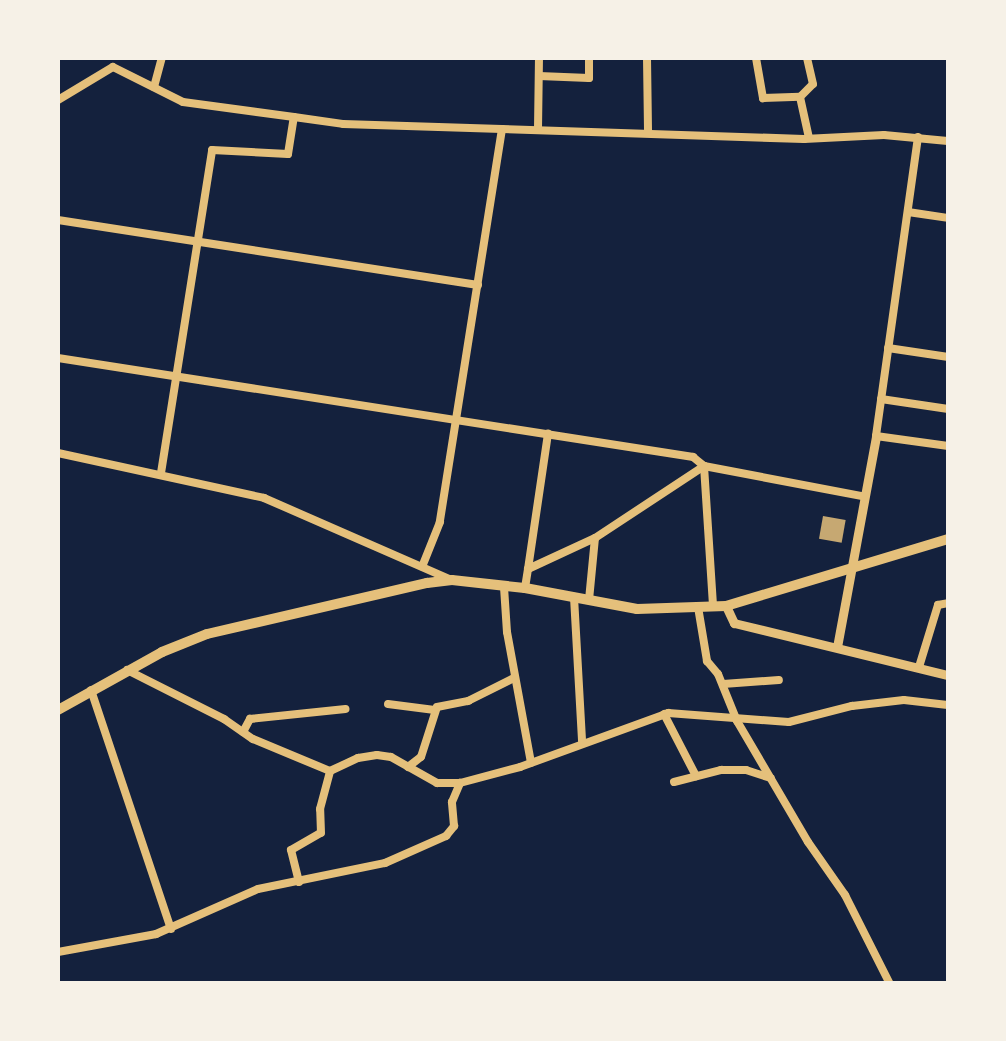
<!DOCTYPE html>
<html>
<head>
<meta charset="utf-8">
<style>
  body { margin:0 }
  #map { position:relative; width:1006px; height:1041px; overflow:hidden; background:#14213d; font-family:"Nunito Sans",sans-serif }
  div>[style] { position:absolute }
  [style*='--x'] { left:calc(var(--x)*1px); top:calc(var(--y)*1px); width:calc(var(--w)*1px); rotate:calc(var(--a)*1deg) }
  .building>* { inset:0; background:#c6a872; transform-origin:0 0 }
  .minor>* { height:8px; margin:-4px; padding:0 4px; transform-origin:4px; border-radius:4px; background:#e5c07b }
  .tertiary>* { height:9px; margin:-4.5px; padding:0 4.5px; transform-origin:4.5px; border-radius:4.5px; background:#e5c07b }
  .secondary>* { height:10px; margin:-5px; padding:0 5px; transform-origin:5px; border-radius:5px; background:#e5c07b }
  span { translate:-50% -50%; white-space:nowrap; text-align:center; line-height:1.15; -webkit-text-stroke:10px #f6f1e7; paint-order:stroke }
  .frame { position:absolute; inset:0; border:60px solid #f6f1e7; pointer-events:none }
</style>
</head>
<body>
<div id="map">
  <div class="building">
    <div style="left:823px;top:516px;width:23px;height:23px;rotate:10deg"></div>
  </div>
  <div class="minor">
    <div style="--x:647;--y:58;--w:75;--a:89.2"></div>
    <div style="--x:756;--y:58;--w:41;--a:80.1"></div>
    <div style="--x:763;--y:98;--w:37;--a:-2"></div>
    <div style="--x:800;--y:97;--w:42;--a:77.6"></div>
    <div style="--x:539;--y:76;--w:50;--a:2.3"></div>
    <div style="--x:589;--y:78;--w:20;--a:-90"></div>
    <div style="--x:154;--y:87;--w:30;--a:-75"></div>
    <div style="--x:800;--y:97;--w:18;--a:-45"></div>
    <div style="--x:813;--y:84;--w:27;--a:-103"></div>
    <div style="--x:58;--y:100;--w:64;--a:-31"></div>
    <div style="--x:113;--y:67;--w:78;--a:26.6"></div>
    <div style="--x:183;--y:102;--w:112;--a:7.7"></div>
    <div style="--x:502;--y:129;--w:302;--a:1.9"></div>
    <div style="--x:804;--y:139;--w:80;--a:-2.9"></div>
    <div style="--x:884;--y:135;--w:64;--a:5.4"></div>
    <div style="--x:538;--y:129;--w:71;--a:-89.2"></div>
    <div style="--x:918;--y:137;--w:302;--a:98"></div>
    <div style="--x:876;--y:436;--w:73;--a:7.9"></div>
    <div style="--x:908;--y:212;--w:40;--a:8.5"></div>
    <div style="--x:58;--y:220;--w:425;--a:8.8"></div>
    <div style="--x:888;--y:348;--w:61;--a:8.5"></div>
    <div style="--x:58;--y:358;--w:643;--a:8.86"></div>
    <div style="--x:693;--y:457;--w:14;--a:39"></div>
    <div style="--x:704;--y:466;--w:161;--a:10.8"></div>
    <div style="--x:881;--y:399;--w:68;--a:8.5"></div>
    <div style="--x:58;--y:453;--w:211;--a:12.3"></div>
    <div style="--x:264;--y:498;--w:205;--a:23.6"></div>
    <div style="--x:161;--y:473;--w:327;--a:-81"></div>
    <div style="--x:212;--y:150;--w:76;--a:3"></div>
    <div style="--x:288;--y:154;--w:37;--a:-81"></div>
    <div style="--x:294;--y:117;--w:49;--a:8.1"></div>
    <div style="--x:343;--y:124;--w:159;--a:1.8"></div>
    <div style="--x:502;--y:129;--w:398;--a:99"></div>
    <div style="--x:440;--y:522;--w:48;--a:111.8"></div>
    <div style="--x:528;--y:569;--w:137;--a:-81.6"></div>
    <div style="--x:504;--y:587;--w:45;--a:86.2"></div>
    <div style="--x:507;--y:632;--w:133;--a:79.6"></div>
    <div style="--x:525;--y:588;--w:19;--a:-81"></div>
    <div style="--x:528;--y:569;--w:74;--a:-24.8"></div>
    <div style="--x:595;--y:538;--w:131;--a:-33.4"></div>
    <div style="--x:704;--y:466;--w:141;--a:86.3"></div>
    <div style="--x:574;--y:597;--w:145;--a:86.8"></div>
    <div style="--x:589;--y:600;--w:62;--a:-84.5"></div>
    <div style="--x:698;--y:607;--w:55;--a:80.5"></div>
    <div style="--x:707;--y:661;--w:17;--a:50"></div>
    <div style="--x:718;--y:674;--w:51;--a:68"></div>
    <div style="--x:737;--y:721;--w:140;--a:59.6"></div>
    <div style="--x:808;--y:842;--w:65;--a:55.1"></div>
    <div style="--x:845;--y:895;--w:100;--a:63.2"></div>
    <div style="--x:919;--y:667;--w:65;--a:-73"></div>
    <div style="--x:938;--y:605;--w:10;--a:-11"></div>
    <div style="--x:127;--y:670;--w:109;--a:26.8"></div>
    <div style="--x:224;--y:719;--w:35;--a:35"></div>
    <div style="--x:253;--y:739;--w:83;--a:22.6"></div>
    <div style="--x:330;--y:771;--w:31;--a:-25"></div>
    <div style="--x:358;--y:758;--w:19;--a:-9"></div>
    <div style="--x:377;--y:755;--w:14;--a:8"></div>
    <div style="--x:391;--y:757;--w:53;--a:29.5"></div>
    <div style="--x:437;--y:783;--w:23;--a:0"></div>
    <div style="--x:723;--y:684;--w:56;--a:-4.1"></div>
    <div style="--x:91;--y:690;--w:252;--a:71.5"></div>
    <div style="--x:388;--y:704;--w:47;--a:7.3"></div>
    <div style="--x:664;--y:714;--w:70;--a:62.7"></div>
    <div style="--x:243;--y:732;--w:15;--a:-62"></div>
    <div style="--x:250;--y:719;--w:96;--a:-6"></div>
    <div style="--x:408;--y:767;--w:16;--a:-38"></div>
    <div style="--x:421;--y:757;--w:52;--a:-72.3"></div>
    <div style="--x:437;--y:707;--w:32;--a:-11"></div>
    <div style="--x:468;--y:701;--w:51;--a:-26.6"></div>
    <div style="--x:674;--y:782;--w:49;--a:-14.3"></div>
    <div style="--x:721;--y:770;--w:25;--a:0"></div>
    <div style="--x:746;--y:770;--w:26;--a:18"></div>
    <div style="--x:299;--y:882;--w:33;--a:-104"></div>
    <div style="--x:291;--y:850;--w:34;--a:-30"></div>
    <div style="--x:321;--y:833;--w:24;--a:-92"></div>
    <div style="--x:320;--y:809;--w:39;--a:-75"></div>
    <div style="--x:58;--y:952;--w:100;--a:-10.4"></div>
    <div style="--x:156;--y:934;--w:111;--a:-23.8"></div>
    <div style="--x:258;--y:889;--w:130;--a:-11.6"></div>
    <div style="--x:385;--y:863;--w:67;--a:-23.9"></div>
    <div style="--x:446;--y:836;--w:13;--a:-51"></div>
    <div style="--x:454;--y:826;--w:24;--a:-95"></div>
    <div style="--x:452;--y:802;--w:21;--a:-67"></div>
    <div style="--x:460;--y:783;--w:62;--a:-14.9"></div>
    <div style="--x:520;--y:767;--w:158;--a:-20"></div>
    <div style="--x:668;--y:713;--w:121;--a:4.3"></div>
    <div style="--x:789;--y:722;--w:65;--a:-14.3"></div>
    <div style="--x:852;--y:706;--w:52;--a:-6.6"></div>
    <div style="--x:904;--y:700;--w:44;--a:6.5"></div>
  </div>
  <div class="tertiary">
    <div style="--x:726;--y:606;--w:19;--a:65"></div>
    <div style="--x:734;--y:623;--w:220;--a:13.7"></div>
    <div style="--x:837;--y:647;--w:215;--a:-79.5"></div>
  </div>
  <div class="secondary">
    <div style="--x:58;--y:710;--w:119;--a:-29.1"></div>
    <div style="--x:162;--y:652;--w:48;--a:-21.8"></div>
    <div style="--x:207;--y:634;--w:226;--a:-13.1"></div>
    <div style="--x:427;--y:583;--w:25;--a:-7"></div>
    <div style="--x:452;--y:580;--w:73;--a:6.3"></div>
    <div style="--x:525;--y:588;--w:114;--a:10.6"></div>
    <div style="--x:637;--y:609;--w:89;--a:-1.9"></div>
    <div style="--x:726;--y:606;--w:232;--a:-16.8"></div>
  </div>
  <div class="frame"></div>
</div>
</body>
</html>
